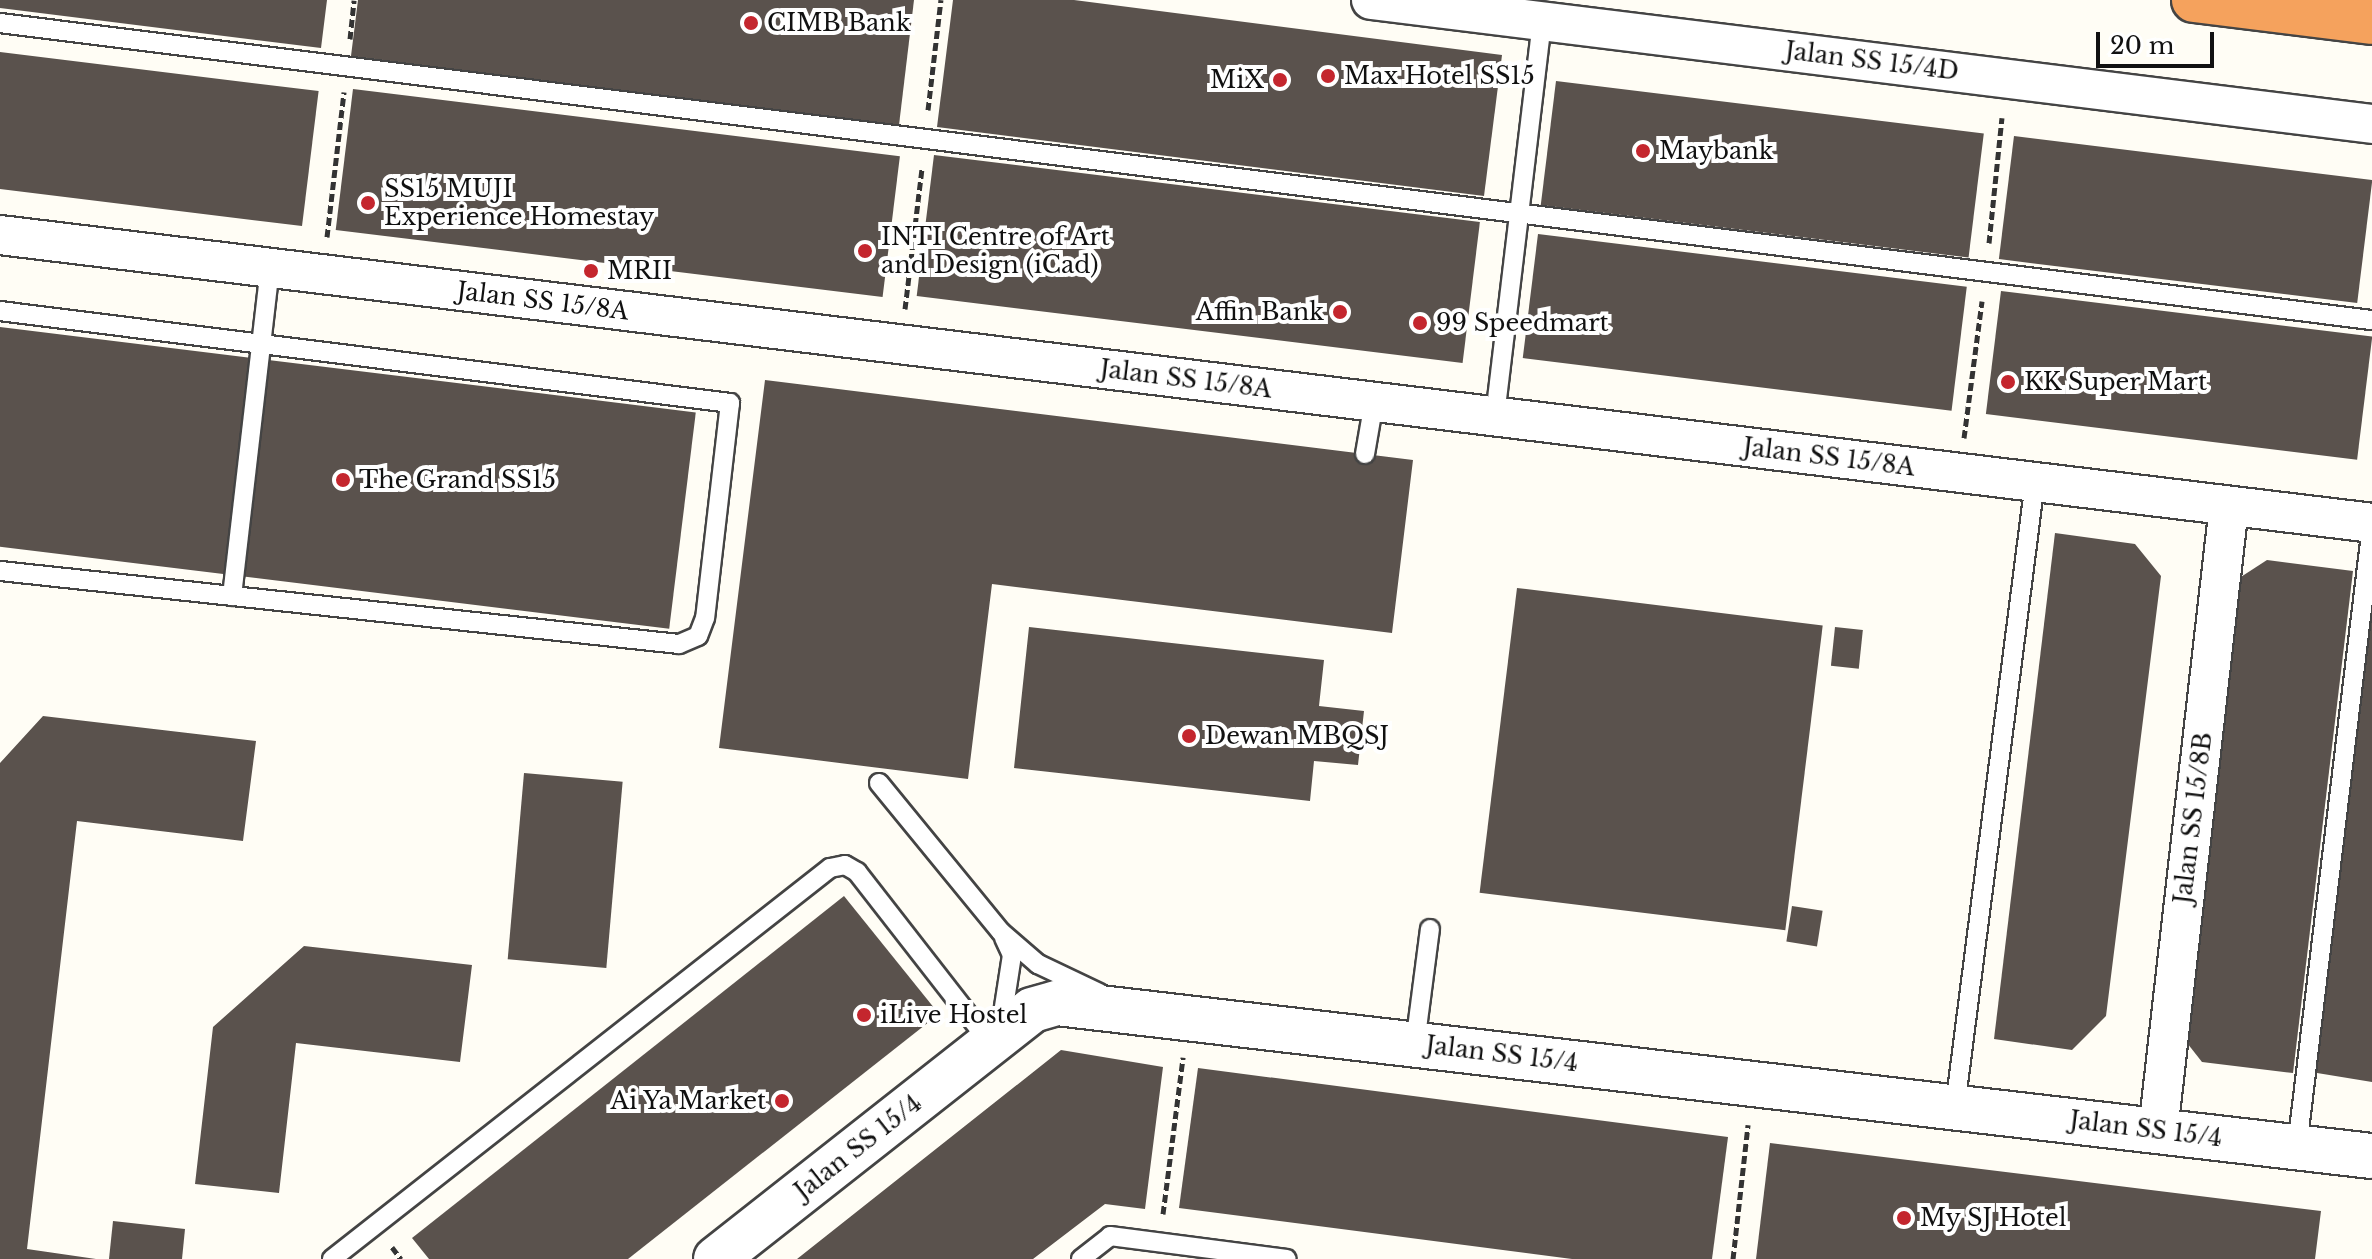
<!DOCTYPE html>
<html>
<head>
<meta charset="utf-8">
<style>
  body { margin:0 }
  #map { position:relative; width:2372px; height:1259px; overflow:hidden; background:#fffdf5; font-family:"Libre Baskerville",serif }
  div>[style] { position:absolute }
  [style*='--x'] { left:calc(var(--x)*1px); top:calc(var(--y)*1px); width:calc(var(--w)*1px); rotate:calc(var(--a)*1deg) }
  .building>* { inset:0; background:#5a524d; transform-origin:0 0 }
  .path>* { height:5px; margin-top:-2.5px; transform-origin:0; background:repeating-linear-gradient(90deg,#333 0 8px,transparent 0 12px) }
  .roads { filter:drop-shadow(2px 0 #444) drop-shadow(-2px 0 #444) drop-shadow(0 2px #444) drop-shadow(0 -2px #444) }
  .service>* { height:18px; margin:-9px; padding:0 9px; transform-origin:9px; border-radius:9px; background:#fff }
  .minor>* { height:38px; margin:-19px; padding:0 19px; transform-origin:19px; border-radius:19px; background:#fff }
  .tertiary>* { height:44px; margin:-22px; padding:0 22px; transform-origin:22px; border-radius:22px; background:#fff }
  .motorway>* { height:44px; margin:-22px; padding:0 22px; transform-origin:22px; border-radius:22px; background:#f5a25d }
  .dots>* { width:22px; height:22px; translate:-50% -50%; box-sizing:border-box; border:4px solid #fff; border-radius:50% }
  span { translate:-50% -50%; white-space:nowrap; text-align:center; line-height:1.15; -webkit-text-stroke:8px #fff; paint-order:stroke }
  .poi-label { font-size:24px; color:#111 }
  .left { translate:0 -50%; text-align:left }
  .right { translate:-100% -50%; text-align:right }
  .street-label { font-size:24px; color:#111 }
  .scale { position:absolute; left:2096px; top:32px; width:118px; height:36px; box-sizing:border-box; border:4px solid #111; border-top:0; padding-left:10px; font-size:24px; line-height:28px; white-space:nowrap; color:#111; -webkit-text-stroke:6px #fff; paint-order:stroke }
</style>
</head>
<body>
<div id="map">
  <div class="building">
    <div style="clip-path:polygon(0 0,327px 0,321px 48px,0 8px)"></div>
    <div style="clip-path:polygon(358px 0,914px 0,899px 125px,351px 56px)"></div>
    <div style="clip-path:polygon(953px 0,1074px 0,1502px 55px,1484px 196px,937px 127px)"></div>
    <div style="left:0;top:52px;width:321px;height:136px;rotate:7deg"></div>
    <div style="left:1556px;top:81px;width:431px;height:125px;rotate:7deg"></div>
    <div style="left:353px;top:89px;width:551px;height:142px;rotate:7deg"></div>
    <div style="left:2014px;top:136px;width:361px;height:124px;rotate:7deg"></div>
    <div style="left:934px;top:155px;width:550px;height:142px;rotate:7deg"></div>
    <div style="left:1538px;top:234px;width:432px;height:125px;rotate:7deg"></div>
    <div style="left:2001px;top:291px;width:374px;height:124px;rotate:7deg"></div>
    <div style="left:0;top:327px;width:701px;height:218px;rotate:7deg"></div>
    <div style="clip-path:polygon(765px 380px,1413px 460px,1392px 633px,992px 584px,968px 779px,719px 748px)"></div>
    <div style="clip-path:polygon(2055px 533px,2135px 544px,2161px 576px,2106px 1016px,2072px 1050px,1994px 1039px)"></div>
    <div style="clip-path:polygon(2267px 560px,2353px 571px,2293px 1073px,2202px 1062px,2180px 1034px,2230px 584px)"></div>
    <div style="left:1517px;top:588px;width:308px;height:307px;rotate:7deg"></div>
    <div style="clip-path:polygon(2370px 600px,2372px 600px,2372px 1082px,2311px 1072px)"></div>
    <div style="clip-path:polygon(1029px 627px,1324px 660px,1319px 706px,1364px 711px,1358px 765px,1314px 761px,1310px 801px,1014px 768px)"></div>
    <div style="left:1835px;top:627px;width:28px;height:39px;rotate:6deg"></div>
    <div style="clip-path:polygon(43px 716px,256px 741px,243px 841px,77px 821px,27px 1249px,96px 1259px,0 1259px,0 763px)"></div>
    <div style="left:524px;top:773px;width:99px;height:187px;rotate:5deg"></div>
    <div style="clip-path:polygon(844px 896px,939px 1014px,628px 1259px,429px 1259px,412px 1238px)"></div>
    <div style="left:1792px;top:906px;width:31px;height:36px;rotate:9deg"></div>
    <div style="clip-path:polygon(304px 946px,472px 965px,460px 1062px,296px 1043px,279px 1193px,195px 1184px,213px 1027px)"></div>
    <div style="clip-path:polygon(1061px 1050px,1163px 1067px,1145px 1209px,1105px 1204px,1033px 1259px,797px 1259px)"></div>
    <div style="clip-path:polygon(1198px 1068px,1728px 1137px,1712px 1259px,1572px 1259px,1179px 1208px)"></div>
    <div style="clip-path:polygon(1770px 1143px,2321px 1211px,2315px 1259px,1756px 1259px)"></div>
    <div style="clip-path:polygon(113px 1221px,185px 1229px,182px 1259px,109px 1259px)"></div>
  </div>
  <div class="path">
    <div style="--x:350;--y:39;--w:39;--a:-84"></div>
    <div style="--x:928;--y:110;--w:111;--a:-83.3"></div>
    <div style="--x:327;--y:237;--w:146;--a:-83.3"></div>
    <div style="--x:1989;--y:243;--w:126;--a:-84.1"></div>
    <div style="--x:905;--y:309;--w:142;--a:-83.1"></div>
    <div style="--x:1964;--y:438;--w:138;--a:-82.5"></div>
    <div style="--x:1163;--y:1214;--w:158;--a:-82.7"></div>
    <div style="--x:392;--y:1247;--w:15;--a:53"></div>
    <div style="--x:1733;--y:1259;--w:135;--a:-83.6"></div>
  </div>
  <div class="roads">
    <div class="service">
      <div style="--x:0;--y:23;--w:2391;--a:7.14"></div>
      <div style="--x:0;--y:311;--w:736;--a:7.18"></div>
      <div style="--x:730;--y:403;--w:216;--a:96.6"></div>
      <div style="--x:705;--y:618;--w:19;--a:111"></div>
      <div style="--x:698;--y:636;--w:21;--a:157"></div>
      <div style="--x:679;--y:644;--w:683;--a:-173.86"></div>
      <div style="--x:1495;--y:416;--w:398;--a:-83.2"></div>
      <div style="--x:1365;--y:454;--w:53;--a:-80.2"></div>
      <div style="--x:232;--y:596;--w:330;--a:-83.4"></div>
      <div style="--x:879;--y:783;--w:193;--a:50.7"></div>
      <div style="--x:1001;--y:932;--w:49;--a:40.9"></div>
      <div style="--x:1038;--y:964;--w:68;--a:25.4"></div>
      <div style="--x:1001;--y:1026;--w:72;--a:-81.2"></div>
      <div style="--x:1012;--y:955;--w:19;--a:-115"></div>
      <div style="--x:1415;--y:1044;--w:116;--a:-82.6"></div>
      <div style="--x:1955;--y:1107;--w:630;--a:-82.71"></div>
      <div style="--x:2297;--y:1147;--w:627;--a:-83.12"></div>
      <div style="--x:332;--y:1259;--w:633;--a:-38.14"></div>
      <div style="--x:830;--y:868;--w:15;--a:-11"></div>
      <div style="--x:845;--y:865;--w:14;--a:30"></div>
      <div style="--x:857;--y:872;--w:217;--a:52.1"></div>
      <div style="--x:1081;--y:1259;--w:37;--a:-38"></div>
      <div style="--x:1110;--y:1236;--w:178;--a:7.4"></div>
    </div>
    <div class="minor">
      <div style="--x:1371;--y:0;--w:1009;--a:7.06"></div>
      <div style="--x:0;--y:235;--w:2389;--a:6.92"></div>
      <div style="--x:2158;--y:1131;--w:629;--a:-83.52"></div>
    </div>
    <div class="tertiary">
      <div style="--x:716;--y:1259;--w:402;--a:-38.2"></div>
      <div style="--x:1032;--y:1010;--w:26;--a:-16"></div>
      <div style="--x:1057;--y:1003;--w:1324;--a:6.64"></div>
    </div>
    <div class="motorway">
      <div style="--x:2194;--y:0;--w:179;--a:7"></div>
    </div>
  </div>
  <div class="dots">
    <div style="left:751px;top:23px;background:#c4262e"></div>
    <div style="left:1328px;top:76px;background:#c4262e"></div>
    <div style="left:1280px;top:80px;background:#c4262e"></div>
    <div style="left:1643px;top:151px;background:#c4262e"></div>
    <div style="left:368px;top:203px;background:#c4262e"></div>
    <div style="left:865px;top:251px;background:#c4262e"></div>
    <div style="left:591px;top:271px;background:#c4262e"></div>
    <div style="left:1340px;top:312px;background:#c4262e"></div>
    <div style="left:1420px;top:323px;background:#c4262e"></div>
    <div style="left:2008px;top:382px;background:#c4262e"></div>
    <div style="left:343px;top:480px;background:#c4262e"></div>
    <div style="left:1189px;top:736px;background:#c4262e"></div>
    <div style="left:864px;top:1015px;background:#c4262e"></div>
    <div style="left:782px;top:1101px;background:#c4262e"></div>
    <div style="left:1904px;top:1218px;background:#c4262e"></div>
  </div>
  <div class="poi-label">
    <span class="left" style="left:767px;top:23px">CIMB Bank</span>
    <span class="left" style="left:1344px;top:76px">Max Hotel SS15</span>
    <span class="right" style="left:1264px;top:80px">MiX</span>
    <span class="left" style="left:1659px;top:151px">Maybank</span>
    <span class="left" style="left:384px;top:203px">SS15 MUJI<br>Experience Homestay</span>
    <span class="left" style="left:881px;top:251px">INTI Centre of Art<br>and Design (iCad)</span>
    <span class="left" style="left:607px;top:271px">MRII</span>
    <span class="right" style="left:1324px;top:312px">Affin Bank</span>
    <span class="left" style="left:1436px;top:323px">99 Speedmart</span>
    <span class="left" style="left:2024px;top:382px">KK Super Mart</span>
    <span class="left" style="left:359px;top:480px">The Grand SS15</span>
    <span class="left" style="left:1205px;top:736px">Dewan MBQSJ</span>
    <span class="left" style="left:880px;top:1015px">iLive Hostel</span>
    <span class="right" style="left:766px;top:1101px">Ai Ya Market</span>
    <span class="left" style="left:1920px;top:1218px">My SJ Hotel</span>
  </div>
  <div class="street-label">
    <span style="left:1872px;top:61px;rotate:7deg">Jalan SS 15/4D</span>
    <span style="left:543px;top:301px;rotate:7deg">Jalan SS 15/8A</span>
    <span style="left:1186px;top:379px;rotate:7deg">Jalan SS 15/8A</span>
    <span style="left:1829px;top:457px;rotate:7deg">Jalan SS 15/8A</span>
    <span style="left:2193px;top:818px;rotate:-83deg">Jalan SS 15/8B</span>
    <span style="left:1502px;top:1054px;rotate:7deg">Jalan SS 15/4</span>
    <span style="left:2146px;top:1129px;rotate:7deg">Jalan SS 15/4</span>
    <span style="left:858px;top:1147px;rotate:-38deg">Jalan SS 15/4</span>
  </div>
  <div class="scale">20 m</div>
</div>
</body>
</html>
